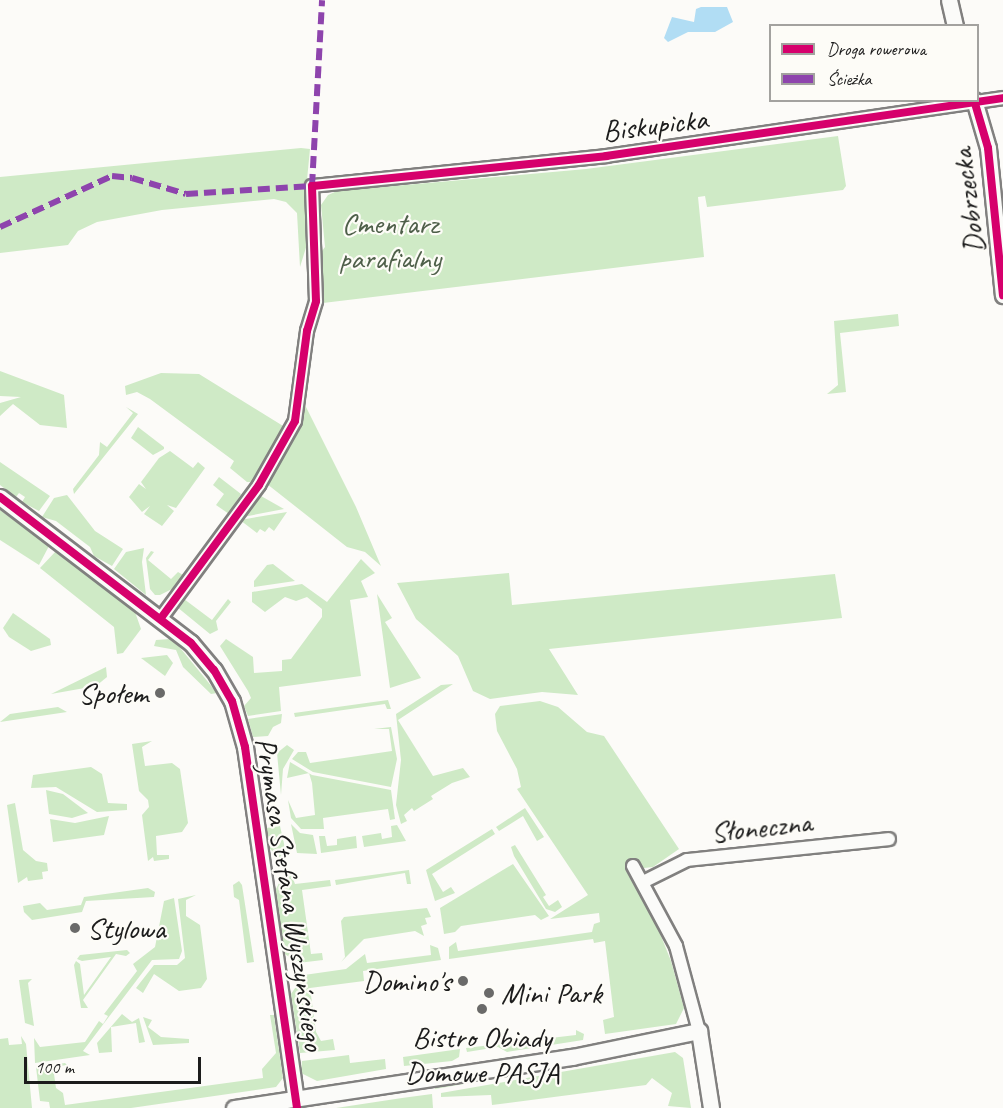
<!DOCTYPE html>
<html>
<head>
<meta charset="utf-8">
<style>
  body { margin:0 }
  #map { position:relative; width:1003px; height:1108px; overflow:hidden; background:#fcfbf8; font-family:Caveat,sans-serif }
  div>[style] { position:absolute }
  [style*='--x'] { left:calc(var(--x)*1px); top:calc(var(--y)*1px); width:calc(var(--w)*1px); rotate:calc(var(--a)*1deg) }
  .green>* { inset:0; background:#cfeac6 }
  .water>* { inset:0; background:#b1ddf4 }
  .roads { filter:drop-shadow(2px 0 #81807f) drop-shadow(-2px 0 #81807f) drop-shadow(0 2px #81807f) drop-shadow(0 -2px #81807f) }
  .minor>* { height:12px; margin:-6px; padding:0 6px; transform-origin:6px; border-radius:6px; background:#fbfbf9 }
  .tertiary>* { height:15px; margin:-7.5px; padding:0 7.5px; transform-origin:7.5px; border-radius:7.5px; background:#fbfbf9 }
  .quiet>* { height:6px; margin-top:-3px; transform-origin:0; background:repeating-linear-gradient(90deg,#8e44ad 0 12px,transparent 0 18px) }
  .cycleway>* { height:8px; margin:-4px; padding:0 4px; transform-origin:4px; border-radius:4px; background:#d6006c }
  .dots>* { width:16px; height:16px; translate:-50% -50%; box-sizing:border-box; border:3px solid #fdfcf7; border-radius:50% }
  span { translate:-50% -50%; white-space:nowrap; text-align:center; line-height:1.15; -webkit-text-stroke:4.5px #fdfcf7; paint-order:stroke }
  .street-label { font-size:30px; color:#1c1c1c }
  .park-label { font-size:30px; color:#4e5f49 }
  .poi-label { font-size:30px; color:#1c1c1c }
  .right { translate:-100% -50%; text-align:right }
  .left { translate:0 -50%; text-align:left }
  .legend { position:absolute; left:769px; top:24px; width:210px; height:78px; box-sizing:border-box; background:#fdfcf7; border:2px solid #a3a29f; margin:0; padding:8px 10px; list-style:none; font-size:18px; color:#1c1c1c }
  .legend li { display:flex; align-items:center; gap:12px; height:30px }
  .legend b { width:30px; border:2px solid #a3a29f }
  .scale { position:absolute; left:24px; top:1057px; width:177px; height:27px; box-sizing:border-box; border:3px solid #1c1c1c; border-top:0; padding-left:8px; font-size:18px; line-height:21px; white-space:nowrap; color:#1c1c1c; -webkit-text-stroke:4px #fdfcf7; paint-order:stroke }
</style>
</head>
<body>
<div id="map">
  <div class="green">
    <div style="clip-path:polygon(838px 136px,846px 186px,843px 190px,707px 207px,705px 196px,698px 197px,704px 257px,323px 303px,322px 251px,325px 247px,321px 205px,328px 195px,337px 191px,586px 169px)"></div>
    <div style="clip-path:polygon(301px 148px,310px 149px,306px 190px,308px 241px,300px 267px,297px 213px,286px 202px,274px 199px,162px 210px,97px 222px,78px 231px,68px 245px,0 253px,0 177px)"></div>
    <div style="clip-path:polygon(898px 314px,899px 326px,840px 333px,846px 392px,827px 394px,838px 385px,834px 321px)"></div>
    <div style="clip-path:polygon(0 371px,64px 395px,67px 428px,40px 425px,13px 404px,0 416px,0 403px,21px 397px,0 396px)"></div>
    <div style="clip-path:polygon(161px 373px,199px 374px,288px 429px,254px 482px,247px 482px,230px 468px,234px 461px,150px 399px,137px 392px,126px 395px,125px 386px)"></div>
    <div style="clip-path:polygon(304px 403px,356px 507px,381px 566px,365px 552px,347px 547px,267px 484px,295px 436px)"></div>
    <div style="clip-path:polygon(126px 407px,138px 414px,74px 494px,73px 489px,99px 455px,100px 442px,107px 447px,133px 413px)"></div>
    <div style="clip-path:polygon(138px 427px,164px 447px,164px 449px,153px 455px,131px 438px)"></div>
    <div style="clip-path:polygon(170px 451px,193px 468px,198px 462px,205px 468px,176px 508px,167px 505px,174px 511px,162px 526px,144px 514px,150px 506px,142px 512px,129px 497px,139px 484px,146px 489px,141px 482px,159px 458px)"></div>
    <div style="clip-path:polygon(0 462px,50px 496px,39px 511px,22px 502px,25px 497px,19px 493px,16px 497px,0 485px)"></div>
    <div style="clip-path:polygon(219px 477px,241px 494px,229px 514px,216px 505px,224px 494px,213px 485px)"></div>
    <div style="clip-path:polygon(67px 495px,95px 531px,123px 549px,112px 566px,94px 556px,90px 547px,56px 521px,42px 517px,54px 498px)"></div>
    <div style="clip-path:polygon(261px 496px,284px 509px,238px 518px,255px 498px)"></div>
    <div style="clip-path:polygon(0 510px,49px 546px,39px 565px,0 540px)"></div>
    <div style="clip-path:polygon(287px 512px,274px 531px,269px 527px,265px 532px,260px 529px,257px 533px,240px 520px)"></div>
    <div style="clip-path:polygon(144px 548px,142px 562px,146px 595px,114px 569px,126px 552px)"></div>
    <div style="clip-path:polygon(56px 551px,135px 612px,141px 629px,123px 653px,117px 654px,114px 627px,40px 568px)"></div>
    <div style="clip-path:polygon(151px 551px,154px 552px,148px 560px,171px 579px,178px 572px,183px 575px,172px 589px,160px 595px,155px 595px,150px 589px,146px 558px)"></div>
    <div style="clip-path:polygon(361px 559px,375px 573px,361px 581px,368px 597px,350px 600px,361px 676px,279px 687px,281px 711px,248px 716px,244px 706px,251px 698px,248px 691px,220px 646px,226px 639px,253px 657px,254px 673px,282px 671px,282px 660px,291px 659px,322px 617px,322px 609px,307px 597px,296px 601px,285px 597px,265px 612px,252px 602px,252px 592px,302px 584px,327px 602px)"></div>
    <div style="clip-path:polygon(273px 564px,295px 581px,254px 587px,254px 581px,267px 565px)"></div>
    <div style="clip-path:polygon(509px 573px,512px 605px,835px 574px,842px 618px,549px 649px,578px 695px,542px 692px,490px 699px,473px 691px,458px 656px,416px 619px,397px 583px)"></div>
    <div style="clip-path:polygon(377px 594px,392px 618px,385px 622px,421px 678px,390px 688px)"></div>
    <div style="clip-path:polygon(180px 596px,212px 620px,228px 599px,231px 602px,216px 621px,218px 630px,210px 634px,177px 607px)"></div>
    <div style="clip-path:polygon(13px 613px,50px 639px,51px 645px,31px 651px,9px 637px,3px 628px)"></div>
    <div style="clip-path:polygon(156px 640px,170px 639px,177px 644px,217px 693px,211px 694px,183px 667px,176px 650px,154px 646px)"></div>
    <div style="clip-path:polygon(167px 655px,173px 663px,165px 676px,141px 658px)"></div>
    <div style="clip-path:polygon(106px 667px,107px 677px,96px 686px,51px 694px)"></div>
    <div style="clip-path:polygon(453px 684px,398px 720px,433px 776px,463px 768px,470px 777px,452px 783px,431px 796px,433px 799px,414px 811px,412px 808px,404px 815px,407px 821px,401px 824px,396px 805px,401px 760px,396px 714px,441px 685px)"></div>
    <div style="clip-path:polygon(388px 700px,391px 709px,387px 709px,385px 704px,295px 717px,294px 713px)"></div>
    <div style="clip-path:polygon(540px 701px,558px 707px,587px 732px,604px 736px,679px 849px,653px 867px,644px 868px,637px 862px,626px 869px,647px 901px,671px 961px,684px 1008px,676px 1024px,605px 1034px,603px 1020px,614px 1017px,605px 941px,594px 943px,593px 939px,449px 959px,449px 947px,456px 942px,458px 951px,592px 932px,594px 924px,600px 922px,599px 913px,550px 919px,588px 895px,517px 789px,521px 787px,517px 769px,497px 731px,495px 714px,500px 706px)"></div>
    <div style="clip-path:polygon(58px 707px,67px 712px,0 722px,10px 714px)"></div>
    <div style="clip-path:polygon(282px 714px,281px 723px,273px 727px,268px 736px,253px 737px,248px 719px)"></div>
    <div style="clip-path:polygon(391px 727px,397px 759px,391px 787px,313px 772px,292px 759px,298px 752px,306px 752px,310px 763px,392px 751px,389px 729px,374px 729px)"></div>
    <div style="clip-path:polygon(152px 741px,142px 747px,145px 766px,172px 763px,180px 769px,188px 823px,182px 832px,156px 836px,157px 855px,169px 855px,169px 859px,154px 861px,153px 857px,148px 861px,142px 815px,149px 807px,148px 800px,139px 791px,132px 744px)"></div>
    <div style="clip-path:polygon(287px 745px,294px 750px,283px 769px,281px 795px,277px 753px)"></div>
    <div style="clip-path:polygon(290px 762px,312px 775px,391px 790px,395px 819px,390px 820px,388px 809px,323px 818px,324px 829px,301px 829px,291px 818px,288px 800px,296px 818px,315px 815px,312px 783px,309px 773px,287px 778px)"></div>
    <div style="clip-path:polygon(91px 767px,102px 774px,108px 803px,127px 804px,127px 810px,97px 812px,56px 787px,31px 788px,33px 775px)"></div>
    <div style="clip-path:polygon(46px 790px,63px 794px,88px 813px,72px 818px,49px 814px)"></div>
    <div style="clip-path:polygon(15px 803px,23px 850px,36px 861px,47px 863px,48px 871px,42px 872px,43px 879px,28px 881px,27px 877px,18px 883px,7px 805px)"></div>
    <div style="clip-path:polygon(525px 808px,544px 837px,537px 841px,523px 816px,499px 831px,496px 827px)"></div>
    <div style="clip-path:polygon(109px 816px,104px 835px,53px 842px,50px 819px,75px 823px)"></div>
    <div style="clip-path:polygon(291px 824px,300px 833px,313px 835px,317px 854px,297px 853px)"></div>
    <div style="clip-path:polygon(397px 825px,406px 841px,364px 847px,362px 836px,381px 833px,382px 839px,392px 837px,391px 826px)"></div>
    <div style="clip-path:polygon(280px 826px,285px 848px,280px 858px,268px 847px,266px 828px)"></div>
    <div style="clip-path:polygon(492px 829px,495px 834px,432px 874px,443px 892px,451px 887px,455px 893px,435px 901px,426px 870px)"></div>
    <div style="clip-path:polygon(319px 836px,325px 836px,327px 846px,337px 845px,337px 839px,356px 836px,357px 848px,321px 853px)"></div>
    <div style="clip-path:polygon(515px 845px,546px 895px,543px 897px,549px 906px,558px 900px,562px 907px,555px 912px,546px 909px,514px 856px,511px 847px)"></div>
    <div style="clip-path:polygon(513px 864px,549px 916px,541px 920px,535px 915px,461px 926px,455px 932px,444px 934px,440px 908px)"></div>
    <div style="clip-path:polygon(409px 870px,411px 884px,407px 884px,405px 873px,336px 885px,335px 880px)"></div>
    <div style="clip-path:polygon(292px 876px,295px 884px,330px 880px,331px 886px,302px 890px,311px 954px,322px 953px,323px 960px,298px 963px,285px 954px,275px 891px,282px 877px)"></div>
    <div style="clip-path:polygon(239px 881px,242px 885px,254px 962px,247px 963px,239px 900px,234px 897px,233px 885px)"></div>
    <div style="clip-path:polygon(148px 888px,155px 892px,154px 897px,86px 901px,82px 912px,32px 920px,24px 912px,23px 906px,40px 903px,47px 910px,81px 905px,84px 897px)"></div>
    <div style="clip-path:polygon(196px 895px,186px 900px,186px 916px,200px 925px,207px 979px,201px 988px,179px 991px,154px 974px,143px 993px,136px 988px,154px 965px,177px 965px,185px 958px,178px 899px)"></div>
    <div style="clip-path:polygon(174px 898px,182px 951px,179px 959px,152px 960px,83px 1051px,90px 1055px,35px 1063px,34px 1038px,40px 1047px,85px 1042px,99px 1021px,103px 1024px,108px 1016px,104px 1014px,137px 971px,133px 964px,155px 947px,164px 901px)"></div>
    <div style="clip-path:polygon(427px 908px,431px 917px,425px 918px,427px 924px,421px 926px,424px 936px,415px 931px,364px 939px,341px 962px,345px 957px,341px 921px,344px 917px)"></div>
    <div style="clip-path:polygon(430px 945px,438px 948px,441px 960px,363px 971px,364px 981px,310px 988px,316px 1032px,321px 1041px,333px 1039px,335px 1050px,300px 1053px,291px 994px,304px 975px,346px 969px,365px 954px,367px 963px,431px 955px)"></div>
    <div style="clip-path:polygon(127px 950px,130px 953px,126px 956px,116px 954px,83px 1000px,88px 1008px,81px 1008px,74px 965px,76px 961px,80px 964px,84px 995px,111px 957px,82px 961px,77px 959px,80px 955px)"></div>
    <div style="clip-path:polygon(32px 979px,28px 983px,34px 1026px,25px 1023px,19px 980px)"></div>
    <div style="clip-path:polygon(122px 1014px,132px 1022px,139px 1018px,145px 1042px,139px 1043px,136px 1023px,111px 1027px,112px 1052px,99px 1053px,97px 1043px)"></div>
    <div style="clip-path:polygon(270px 1015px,274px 1015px,283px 1078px,276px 1087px,131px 1108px,50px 1108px,49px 1102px,40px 1101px,36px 1067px,65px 1063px,67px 1065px,53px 1067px,56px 1088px,63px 1093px,65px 1105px,263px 1078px,262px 1069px,276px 1053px)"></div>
    <div style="clip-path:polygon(143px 1017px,152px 1020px,148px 1027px,161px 1037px,189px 1039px,189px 1043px,153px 1045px)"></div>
    <div style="clip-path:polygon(576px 1030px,584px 1034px,583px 1040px,507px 1052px,498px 1047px,467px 1052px,466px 1048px,576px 1035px)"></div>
    <div style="clip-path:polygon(21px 1036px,26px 1044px,32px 1108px,0 1108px,0 1039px,8px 1038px,9px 1045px,22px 1044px)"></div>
    <div style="clip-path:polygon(460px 1049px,459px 1057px,452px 1061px,404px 1066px,403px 1057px)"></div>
    <div style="clip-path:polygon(675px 1052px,683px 1058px,691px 1108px,668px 1106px,672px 1093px,652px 1078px,646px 1085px,492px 1105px,491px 1095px,441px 1097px,441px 1093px)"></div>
    <div style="clip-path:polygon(349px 1055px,350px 1063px,385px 1059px,386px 1069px,317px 1081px,301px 1073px,302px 1061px)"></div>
    <div style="clip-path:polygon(615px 1055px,621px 1057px,435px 1089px,435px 1085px)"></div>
    <div style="clip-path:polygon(432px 1094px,433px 1108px,336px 1108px,402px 1098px)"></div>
  </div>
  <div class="water">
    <div style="clip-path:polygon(701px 7px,727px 7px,733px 22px,715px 32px,688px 32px,668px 42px,664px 38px,672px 17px,694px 22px,696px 9px)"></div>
  </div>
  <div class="roads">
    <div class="minor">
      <div style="--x:161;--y:618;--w:165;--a:-53.6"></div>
      <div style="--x:259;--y:485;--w:73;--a:-60.6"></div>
      <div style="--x:295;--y:421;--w:91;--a:-82.4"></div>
      <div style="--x:307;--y:331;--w:31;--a:-73"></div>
      <div style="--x:316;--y:301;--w:115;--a:-92"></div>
      <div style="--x:312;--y:186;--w:296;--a:-5.8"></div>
      <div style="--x:606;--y:156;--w:401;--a:-8.3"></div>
      <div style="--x:633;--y:866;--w:91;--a:61.7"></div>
      <div style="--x:676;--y:946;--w:88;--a:74.9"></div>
      <div style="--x:643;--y:882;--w:49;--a:-26.6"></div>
      <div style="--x:687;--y:860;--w:203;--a:-5.9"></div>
    </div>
    <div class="tertiary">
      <div style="--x:949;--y:0;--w:27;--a:77"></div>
      <div style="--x:974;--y:100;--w:50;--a:73.7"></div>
      <div style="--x:988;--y:148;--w:148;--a:84.2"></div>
      <div style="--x:0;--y:497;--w:240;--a:37.4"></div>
      <div style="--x:191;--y:643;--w:35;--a:50"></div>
      <div style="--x:214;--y:670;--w:36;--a:60"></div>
      <div style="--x:232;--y:701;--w:48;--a:74.2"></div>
      <div style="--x:245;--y:747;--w:356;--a:81.8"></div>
      <div style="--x:234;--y:1108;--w:342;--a:-8.6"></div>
      <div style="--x:572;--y:1057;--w:130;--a:-11.6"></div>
      <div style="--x:699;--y:1031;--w:78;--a:81.1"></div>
    </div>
  </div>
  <div class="quiet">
    <div style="--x:0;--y:227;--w:123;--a:-24.5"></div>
    <div style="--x:112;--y:176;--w:20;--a:6"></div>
    <div style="--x:132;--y:178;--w:56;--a:16.5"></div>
    <div style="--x:186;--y:194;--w:126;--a:-3.6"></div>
    <div style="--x:312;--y:186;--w:186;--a:-86.9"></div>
  </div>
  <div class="cycleway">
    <div style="--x:974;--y:100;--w:50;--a:73.7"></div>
    <div style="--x:988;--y:148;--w:148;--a:84.2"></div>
    <div style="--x:0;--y:497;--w:240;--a:37.4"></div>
    <div style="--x:191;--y:643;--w:35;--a:50"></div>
    <div style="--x:214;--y:670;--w:36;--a:60"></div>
    <div style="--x:232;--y:701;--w:48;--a:74.2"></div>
    <div style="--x:245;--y:747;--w:365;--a:81.8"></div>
    <div style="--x:161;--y:618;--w:165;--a:-53.6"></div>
    <div style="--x:259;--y:485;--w:73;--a:-60.6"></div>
    <div style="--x:295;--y:421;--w:91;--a:-82.4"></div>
    <div style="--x:307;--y:331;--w:31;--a:-73"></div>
    <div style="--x:316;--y:301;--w:115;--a:-92"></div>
    <div style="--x:312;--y:186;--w:296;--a:-5.8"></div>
    <div style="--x:606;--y:156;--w:401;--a:-8.3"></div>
  </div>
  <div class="dots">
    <div style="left:160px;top:693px;background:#6a6a69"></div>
    <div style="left:75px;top:928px;background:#6a6a69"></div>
    <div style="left:463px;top:981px;background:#6a6a69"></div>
    <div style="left:489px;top:993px;background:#6a6a69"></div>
    <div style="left:482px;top:1009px;background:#6a6a69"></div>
  </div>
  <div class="street-label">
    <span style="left:655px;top:125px;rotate:-7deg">Biskupicka</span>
    <span style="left:968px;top:201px;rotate:-97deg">Dobrzecka</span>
    <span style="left:761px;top:827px;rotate:-6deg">Słoneczna</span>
    <span style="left:290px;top:894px;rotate:81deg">Prymasa Stefana Wyszyńskiego</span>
  </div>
  <div class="park-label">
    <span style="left:390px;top:240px">Cmentarz<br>parafialny</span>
  </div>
  <div class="poi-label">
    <span class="right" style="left:148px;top:693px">Społem</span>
    <span class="left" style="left:87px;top:928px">Stylowa</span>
    <span class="right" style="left:451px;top:981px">Domino's</span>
    <span class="left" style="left:501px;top:993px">Mini Park</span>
    <span style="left:482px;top:1054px">Bistro Obiady<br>Domowe PASJA</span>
  </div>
  <ul class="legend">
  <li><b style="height:8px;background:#d6006c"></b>Droga rowerowa</li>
  <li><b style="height:8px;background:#8e44ad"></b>Ścieżka</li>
  </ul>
  <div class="scale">100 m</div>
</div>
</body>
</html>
